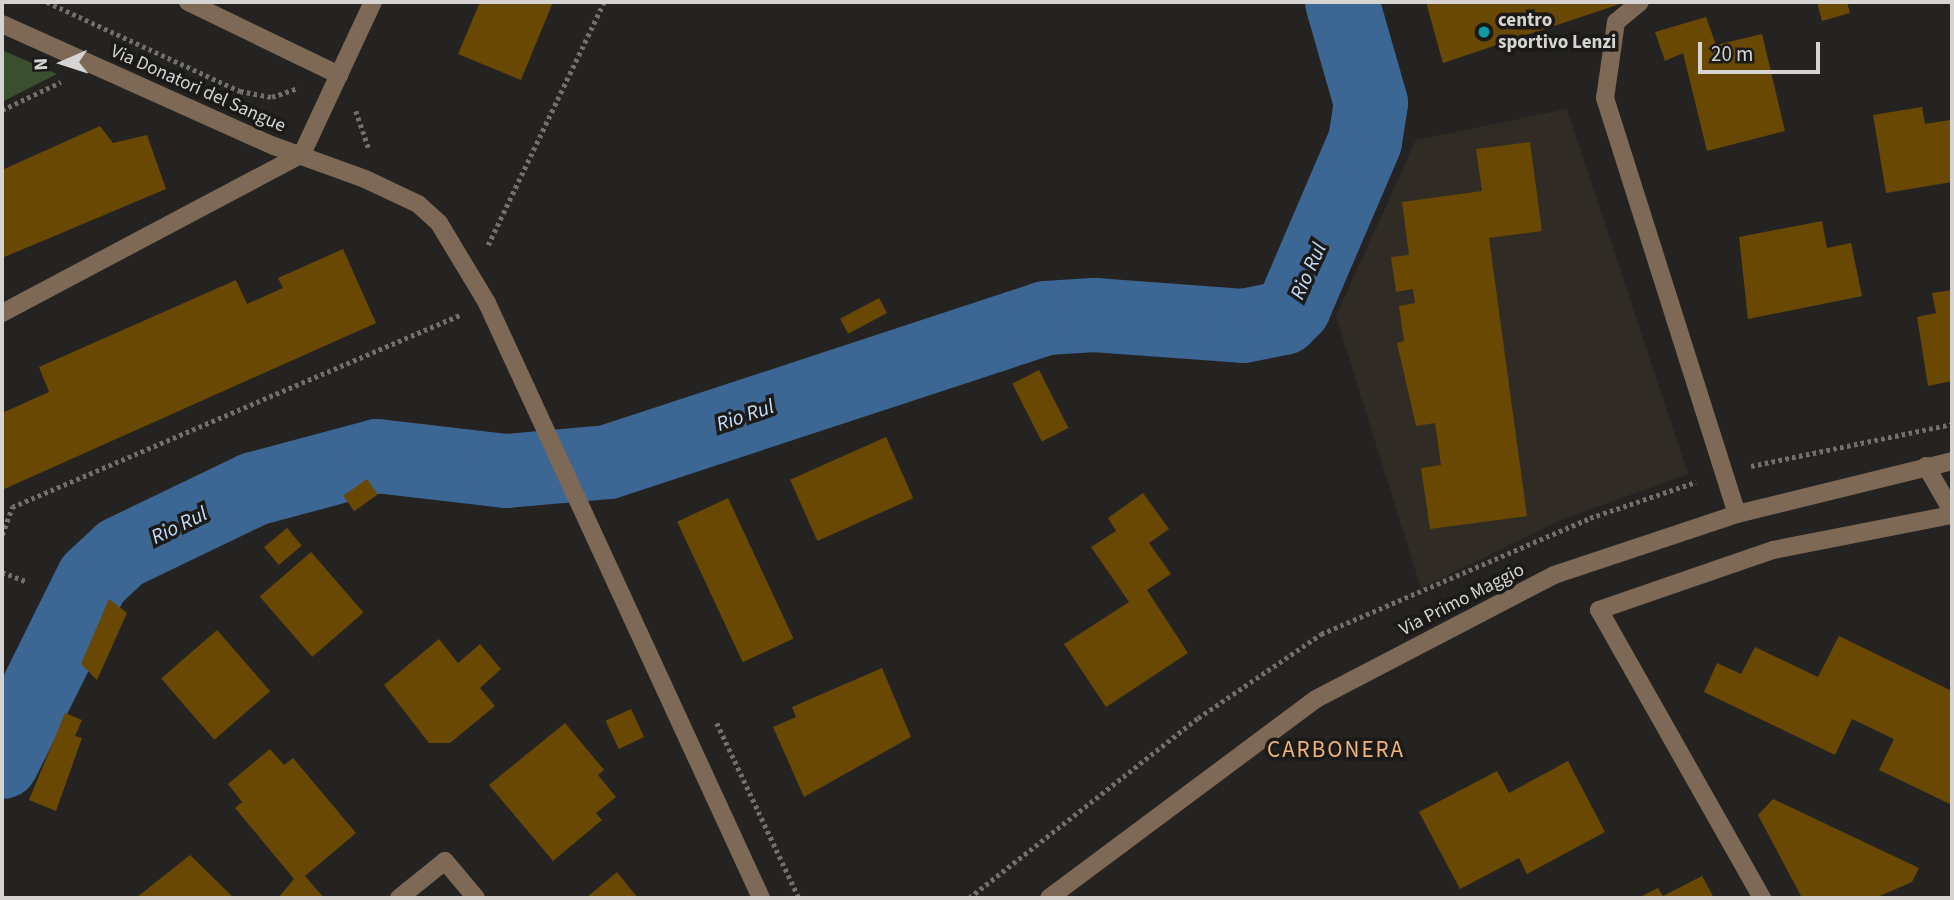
<!DOCTYPE html>
<html>
<head>
<meta charset="utf-8">
<style>
  body { margin:0 }
  #map { position:relative; width:1954px; height:900px; overflow:hidden; background:#252321; font-family:"Source Sans 3",sans-serif }
  div>[style] { position:absolute }
  [style*='--x'] { left:calc(var(--x)*1px); top:calc(var(--y)*1px); width:calc(var(--w)*1px); rotate:calc(var(--a)*1deg) }
  .built>* { inset:0; background:#302b24 }
  .green>* { inset:0; background:#3a4e30 }
  .river>* { height:74px; margin:-37px; padding:0 37px; transform-origin:37px; border-radius:37px; background:#3c6694 }
  .building>* { inset:0; background:#694804; transform-origin:0 0 }
  .path>* { height:4.5px; margin-top:-2.25px; transform-origin:0; background:repeating-linear-gradient(90deg,#72706f 0 3.5px,transparent 0 7px) }
  .minor>* { height:18px; margin:-9px; padding:0 9px; transform-origin:9px; border-radius:9px; background:#7e6956 }
  .dots>* { width:19px; height:19px; translate:-50% -50%; box-sizing:border-box; border:4px solid #1b1a18; border-radius:50% }
  span { translate:-50% -50%; white-space:nowrap; text-align:center; line-height:1.15; -webkit-text-stroke:7px #1b1a18; paint-order:stroke }
  .poi-label { font-size:19px; color:#d5d4d3; font-weight:700 }
  .left { translate:0 -50%; text-align:left }
  .street-label { font-size:19px; color:#d5d4d3 }
  .water-label { font-size:21px; color:#c6defb; font-style:italic }
  .quarter-label { font-size:23px; color:#efb57b; letter-spacing:2px }
  .frame { position:absolute; inset:0; border:4px solid #d5d4d3; pointer-events:none }
  .north { position:absolute; left:28px; top:28px; width:70px; height:70px; -webkit-text-stroke:5px #1b1a18; paint-order:stroke; rotate:267deg; font-size:19px; font-weight:700; line-height:28px; text-align:center; color:#d5d4d3 }
  .north::after { content:''; display:block; margin:auto; width:24px; height:32px; background:#d5d4d3; clip-path:polygon(50% 0,100% 100%,50% 72%,0 100%) }
  .scale { position:absolute; left:1698px; top:42px; width:122px; height:32px; box-sizing:border-box; border:4px solid #d5d4d3; border-top:0; padding-left:9px; font-size:21px; line-height:24px; white-space:nowrap; color:#d5d4d3; -webkit-text-stroke:5px #1b1a18; paint-order:stroke }
</style>
</head>
<body>
<div id="map">
  <div class="built">
    <div style="clip-path:polygon(1567px 109px,1688px 474px,1561px 520px,1421px 588px,1336px 316px,1416px 140px)"></div>
  </div>
  <div class="green">
    <div style="clip-path:polygon(2px 50px,57px 74px,2px 102px)"></div>
  </div>
  <div class="river">
    <div style="--x:2;--y:762;--w:204;--a:-63.6"></div>
    <div style="--x:93;--y:579;--w:38;--a:-43"></div>
    <div style="--x:121;--y:553;--w:148;--a:-25.7"></div>
    <div style="--x:254;--y:489;--w:127;--a:-15"></div>
    <div style="--x:377;--y:456;--w:130;--a:6.6"></div>
    <div style="--x:506;--y:471;--w:102;--a:-5"></div>
    <div style="--x:608;--y:462;--w:461;--a:-18.2"></div>
    <div style="--x:1046;--y:318;--w:48;--a:-3.6"></div>
    <div style="--x:1094;--y:315;--w:149;--a:4.2"></div>
    <div style="--x:1243;--y:326;--w:41;--a:-11.3"></div>
    <div style="--x:1283;--y:318;--w:16;--a:-45"></div>
    <div style="--x:1294;--y:307;--w:181;--a:-66.8"></div>
    <div style="--x:1365;--y:141;--w:38;--a:-81"></div>
    <div style="--x:1371;--y:103;--w:105;--a:-106"></div>
  </div>
  <div class="building">
    <div style="clip-path:polygon(480px 2px,553px 2px,521px 80px,458px 54px)"></div>
    <div style="clip-path:polygon(1426px 2px,1626px 2px,1443px 63px)"></div>
    <div style="clip-path:polygon(1817px 2px,1847px 2px,1850px 13px,1822px 21px)"></div>
    <div style="clip-path:polygon(1706px 17px,1716px 45px,1762px 34px,1785px 131px,1707px 151px,1683px 53px,1665px 61px,1655px 32px)"></div>
    <div style="clip-path:polygon(1922px 107px,1925px 124px,1950px 120px,1952px 182px,1886px 193px,1873px 115px)"></div>
    <div style="clip-path:polygon(100px 126px,113px 143px,147px 135px,166px 189px,2px 258px,2px 170px)"></div>
    <div style="clip-path:polygon(1530px 142px,1542px 231px,1489px 238px,1527px 516px,1430px 529px,1421px 468px,1441px 465px,1435px 423px,1416px 426px,1397px 343px,1404px 341px,1399px 306px,1415px 303px,1413px 289px,1396px 292px,1391px 257px,1409px 255px,1402px 202px,1482px 191px,1476px 149px)"></div>
    <div style="clip-path:polygon(1822px 221px,1827px 248px,1851px 243px,1862px 296px,1748px 319px,1739px 237px)"></div>
    <div style="clip-path:polygon(343px 249px,376px 323px,2px 490px,2px 413px,49px 392px,39px 367px,236px 280px,247px 304px,283px 288px,278px 278px)"></div>
    <div style="clip-path:polygon(1952px 290px,1952px 381px,1928px 386px,1917px 317px,1936px 313px,1932px 293px)"></div>
    <div style="left:879px;top:298px;width:17px;height:44px;rotate:62deg"></div>
    <div style="left:1039px;top:370px;width:65px;height:30px;rotate:63deg"></div>
    <div style="left:886px;top:437px;width:67px;height:105px;rotate:66deg"></div>
    <div style="left:367px;top:479px;width:19px;height:29px;rotate:55deg"></div>
    <div style="clip-path:polygon(1143px 493px,1169px 529px,1149px 543px,1171px 574px,1147px 590px,1188px 653px,1106px 707px,1064px 644px,1129px 602px,1091px 547px,1116px 531px,1108px 518px)"></div>
    <div style="left:728px;top:498px;width:155px;height:56px;rotate:65deg"></div>
    <div style="left:287px;top:528px;width:23px;height:30px;rotate:50deg"></div>
    <div style="left:311px;top:552px;width:80px;height:68px;rotate:49deg"></div>
    <div style="clip-path:polygon(109px 599px,127px 613px,97px 680px,81px 664px)"></div>
    <div style="left:217px;top:630px;width:81px;height:74px;rotate:49deg"></div>
    <div style="clip-path:polygon(1839px 636px,1952px 691px,1952px 805px,1879px 770px,1894px 739px,1852px 719px,1835px 755px,1704px 692px,1717px 663px,1741px 674px,1755px 647px,1818px 677px)"></div>
    <div style="clip-path:polygon(439px 639px,458px 663px,480px 644px,501px 669px,480px 688px,495px 706px,450px 743px,429px 743px,384px 685px)"></div>
    <div style="clip-path:polygon(882px 668px,911px 737px,804px 797px,773px 727px,796px 717px,792px 707px)"></div>
    <div style="left:631px;top:709px;width:31px;height:28px;rotate:65deg"></div>
    <div style="clip-path:polygon(65px 713px,82px 720px,75px 736px,82px 738px,56px 811px,29px 800px)"></div>
    <div style="clip-path:polygon(565px 723px,604px 770px,598px 775px,616px 797px,596px 813px,602px 820px,553px 861px,489px 785px)"></div>
    <div style="clip-path:polygon(270px 749px,284px 765px,293px 758px,356px 833px,305px 876px,324px 898px,278px 898px,294px 879px,235px 808px,242px 802px,228px 784px)"></div>
    <div style="clip-path:polygon(1568px 761px,1605px 832px,1527px 874px,1519px 858px,1460px 889px,1419px 812px,1497px 771px,1509px 793px)"></div>
    <div style="clip-path:polygon(1773px 799px,1919px 868px,1912px 882px,1875px 898px,1802px 898px,1758px 815px)"></div>
    <div style="clip-path:polygon(190px 855px,234px 898px,136px 898px)"></div>
    <div style="clip-path:polygon(617px 872px,638px 898px,586px 898px)"></div>
    <div style="clip-path:polygon(1702px 876px,1714px 898px,1638px 898px,1658px 888px,1663px 896px)"></div>
  </div>
  <div class="path">
    <div style="--x:47;--y:2;--w:213;--a:24.8"></div>
    <div style="--x:240;--y:91;--w:33;--a:11"></div>
    <div style="--x:272;--y:97;--w:28;--a:-19"></div>
    <div style="--x:2;--y:110;--w:65;--a:-25.4"></div>
    <div style="--x:356;--y:111;--w:39;--a:71"></div>
    <div style="--x:488;--y:245;--w:269;--a:-64.5"></div>
    <div style="--x:1751;--y:466;--w:205;--a:-11.8"></div>
    <div style="--x:2;--y:535;--w:30;--a:-70"></div>
    <div style="--x:12;--y:507;--w:487;--a:-23.2"></div>
    <div style="--x:2;--y:572;--w:26;--a:21"></div>
    <div style="--x:717;--y:723;--w:193;--a:64.9"></div>
    <div style="--x:969;--y:898;--w:291;--a:-38.2"></div>
    <div style="--x:1198;--y:718;--w:149;--a:-34.3"></div>
    <div style="--x:1321;--y:634;--w:293;--a:-23.3"></div>
    <div style="--x:1590;--y:518;--w:112;--a:-18.8"></div>
  </div>
  <div class="minor">
    <div style="--x:188;--y:2;--w:168;--a:25.8"></div>
    <div style="--x:1640;--y:2;--w:31;--a:140"></div>
    <div style="--x:1616;--y:22;--w:77;--a:98.2"></div>
    <div style="--x:1605;--y:98;--w:436;--a:72.4"></div>
    <div style="--x:2;--y:24;--w:298;--a:24.2"></div>
    <div style="--x:274;--y:146;--w:97;--a:19.9"></div>
    <div style="--x:365;--y:179;--w:59;--a:25.3"></div>
    <div style="--x:418;--y:204;--w:28;--a:42"></div>
    <div style="--x:439;--y:223;--w:93;--a:59"></div>
    <div style="--x:487;--y:303;--w:655;--a:65.27"></div>
    <div style="--x:302;--y:154;--w:168;--a:-65"></div>
    <div style="--x:2;--y:313;--w:340;--a:-27.9"></div>
    <div style="--x:1926;--y:466;--w:52;--a:60"></div>
    <div style="--x:399;--y:898;--w:59;--a:-38.8"></div>
    <div style="--x:445;--y:861;--w:48;--a:50"></div>
    <div style="--x:1049;--y:898;--w:333;--a:-36.7"></div>
    <div style="--x:1316;--y:699;--w:268;--a:-27.5"></div>
    <div style="--x:1554;--y:575;--w:193;--a:-18.4"></div>
    <div style="--x:1737;--y:514;--w:221;--a:-13.8"></div>
    <div style="--x:1762;--y:898;--w:331;--a:-119.5"></div>
    <div style="--x:1599;--y:610;--w:184;--a:-19"></div>
    <div style="--x:1773;--y:550;--w:182;--a:-11.1"></div>
  </div>
  <div class="dots">
    <div style="left:1484px;top:32px;background:#0f9aa8"></div>
  </div>
  <div class="poi-label">
    <span class="left" style="left:1498px;top:32px">centro<br>sportivo Lenzi</span>
  </div>
  <div class="street-label">
    <span style="left:198px;top:89px;rotate:24deg">Via Donatori del Sangue</span>
    <span style="left:1462px;top:600px;rotate:-27deg">Via Primo Maggio</span>
  </div>
  <div class="water-label">
    <span style="left:1308px;top:271px;rotate:-66deg">Rio Rul</span>
    <span style="left:745px;top:415px;rotate:-19deg">Rio Rul</span>
    <span style="left:179px;top:525px;rotate:-26deg">Rio Rul</span>
  </div>
  <div class="quarter-label">
    <span style="left:1336px;top:750px">CARBONERA</span>
  </div>
  <div class="frame"></div>
  <div class="north">N</div>
  <div class="scale">20 m</div>
</div>
</body>
</html>
